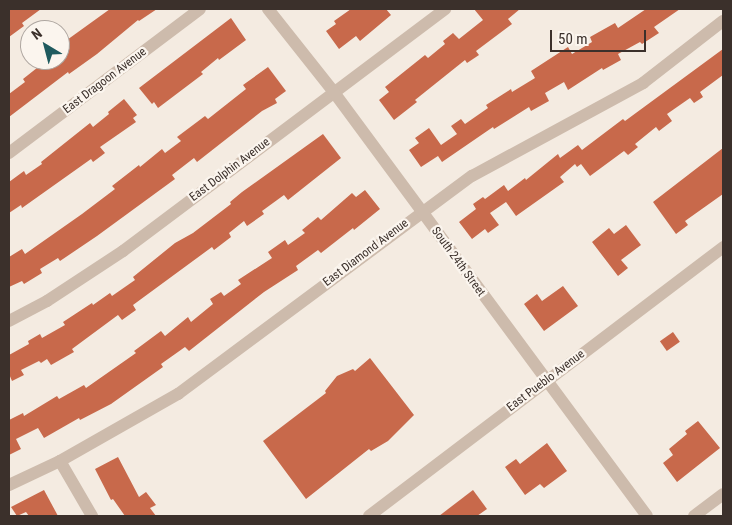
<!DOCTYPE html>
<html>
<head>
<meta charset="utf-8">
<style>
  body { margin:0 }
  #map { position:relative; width:732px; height:525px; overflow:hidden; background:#f4ebe1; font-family:"Roboto Condensed",sans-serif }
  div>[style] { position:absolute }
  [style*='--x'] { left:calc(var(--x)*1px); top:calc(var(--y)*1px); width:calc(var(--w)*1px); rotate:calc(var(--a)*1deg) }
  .building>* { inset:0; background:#c8694b; transform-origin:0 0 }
  .minor>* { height:12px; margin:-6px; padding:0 6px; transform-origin:6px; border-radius:6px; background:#cdbbac }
  .tertiary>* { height:12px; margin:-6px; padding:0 6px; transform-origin:6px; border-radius:6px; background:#cdbbac }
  span { translate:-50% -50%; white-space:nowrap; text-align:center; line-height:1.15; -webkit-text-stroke:4.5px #fbf5ee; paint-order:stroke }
  .street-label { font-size:12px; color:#3b302b }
  .frame { position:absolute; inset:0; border:10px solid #3b302b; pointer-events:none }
  .north { position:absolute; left:20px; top:20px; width:50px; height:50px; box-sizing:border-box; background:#fbf5ee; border:1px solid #aea6a0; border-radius:50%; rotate:323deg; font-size:14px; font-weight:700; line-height:20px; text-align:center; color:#3b302b }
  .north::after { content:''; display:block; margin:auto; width:18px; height:22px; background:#1f5a5e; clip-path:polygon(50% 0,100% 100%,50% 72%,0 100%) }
  .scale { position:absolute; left:550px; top:30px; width:96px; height:22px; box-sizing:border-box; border:2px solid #3b302b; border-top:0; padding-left:6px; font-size:15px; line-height:18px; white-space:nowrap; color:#3b302b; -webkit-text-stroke:4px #fbf5ee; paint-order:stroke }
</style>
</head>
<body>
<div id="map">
  <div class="building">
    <div style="clip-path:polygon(9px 9px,41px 9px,22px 23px,24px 26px,9px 37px)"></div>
    <div style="clip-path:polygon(110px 9px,157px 9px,139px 21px,138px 20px,97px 54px,69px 74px,68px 72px,9px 117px,9px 94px,25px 82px,23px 79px,47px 60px,60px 60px,60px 45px)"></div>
    <div style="clip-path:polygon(351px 9px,386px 9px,391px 15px,360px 41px,356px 36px,339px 49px,326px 31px,336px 24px,334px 21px)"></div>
    <div style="clip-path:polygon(474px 9px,520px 9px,508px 19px,512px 24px,476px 51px,479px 55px,467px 63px,465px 60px,415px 100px,417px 102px,394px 120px,379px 100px,389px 92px,385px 87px,425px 55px,428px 58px,445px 44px,443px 41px,453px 33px,459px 39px,483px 20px)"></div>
    <div style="clip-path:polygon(646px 9px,680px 9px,654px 27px,659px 33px,642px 44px,640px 42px,618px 54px,621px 60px,603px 70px,602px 68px,568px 90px,564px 82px,545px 93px,549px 101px,531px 111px,529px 107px,494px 129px,493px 127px,442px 162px,438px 156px,421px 167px,409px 150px,419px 143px,415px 138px,429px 128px,441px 145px,457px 134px,451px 126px,461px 119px,465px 124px,488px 108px,486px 105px,511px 89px,512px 92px,535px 78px,531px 71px,568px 47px,572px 54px,592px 42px,590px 37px,615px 23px,618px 28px)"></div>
    <div style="clip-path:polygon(231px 18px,246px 40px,219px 60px,218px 58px,201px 72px,203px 74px,158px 108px,154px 102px,152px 104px,139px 88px)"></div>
    <div style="clip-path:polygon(723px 49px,723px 75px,700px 92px,703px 97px,694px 103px,690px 98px,667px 114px,672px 121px,659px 131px,656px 127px,635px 144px,638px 147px,628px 155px,624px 151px,590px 176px,581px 164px,577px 167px,575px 164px,560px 177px,564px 182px,516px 216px,506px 202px,490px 213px,499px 225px,488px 233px,485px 229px,472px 239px,459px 222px,476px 209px,473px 204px,483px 197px,485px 199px,504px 185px,508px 191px,525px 178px,526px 180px,558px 154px,560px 158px,578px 145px,582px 150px,623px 119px,625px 121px)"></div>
    <div style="clip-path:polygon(268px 67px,286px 91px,275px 99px,277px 103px,262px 111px,197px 162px,194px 158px,172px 175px,175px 179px,97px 236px,60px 261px,58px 258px,40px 269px,42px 273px,24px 284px,22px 281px,9px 287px,9px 257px,22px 249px,25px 254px,82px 214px,115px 189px,112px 186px,139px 165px,140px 167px,162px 149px,165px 153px,181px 141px,177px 137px,205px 116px,208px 119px,246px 89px,243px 85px)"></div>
    <div style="clip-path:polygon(124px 99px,137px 115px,133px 118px,136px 122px,100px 147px,105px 153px,93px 162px,91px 159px,22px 208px,21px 205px,9px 213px,9px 182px,24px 171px,26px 175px,42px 164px,41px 162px,90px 123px,93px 127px,109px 114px,108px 112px)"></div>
    <div style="clip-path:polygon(323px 134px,341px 158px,288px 200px,284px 195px,262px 211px,264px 214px,247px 226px,244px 221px,229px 233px,231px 237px,214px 250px,212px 247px,133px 305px,136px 310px,122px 320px,118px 315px,72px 349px,74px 352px,51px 365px,47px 359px,41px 363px,39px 361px,21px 370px,24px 375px,12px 381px,9px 374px,9px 355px,29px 344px,28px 341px,40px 334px,42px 338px,65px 325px,63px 322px,92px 303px,93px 305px,110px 293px,112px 296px,135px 280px,133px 277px,175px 243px,193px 233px,231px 204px,230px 202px,242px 192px)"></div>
    <div style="clip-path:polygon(723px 148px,723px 194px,685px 221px,688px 225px,676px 234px,653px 202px)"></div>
    <div style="clip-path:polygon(365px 190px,380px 209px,354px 230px,353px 228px,321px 253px,318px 250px,296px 266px,298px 270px,264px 292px,189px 351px,185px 347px,161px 364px,163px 367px,111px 404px,80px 420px,79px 418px,44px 438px,38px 428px,16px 439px,21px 449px,9px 455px,9px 420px,23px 413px,24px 416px,57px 396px,59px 399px,84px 385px,86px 388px,136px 353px,134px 351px,161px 331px,165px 336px,188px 317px,191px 322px,213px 304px,210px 299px,221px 292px,224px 296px,241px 284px,238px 280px,272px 258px,268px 252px,285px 240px,288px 245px,305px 233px,302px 230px,318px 217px,321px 220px,352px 193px,356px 197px)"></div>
    <div style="clip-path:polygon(626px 225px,641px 245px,621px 260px,628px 268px,618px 276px,592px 242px,609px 228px,614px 234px)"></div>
    <div style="clip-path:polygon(563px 286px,578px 306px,544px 331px,524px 304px,537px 294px,542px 301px)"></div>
    <div style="left:673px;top:332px;width:12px;height:16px;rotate:55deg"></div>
    <div style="clip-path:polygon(370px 358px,414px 415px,388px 441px,371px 451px,369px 449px,306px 499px,263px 441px,326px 393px,325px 391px,337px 376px,353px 369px,355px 371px)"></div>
    <div style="clip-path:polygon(698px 421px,720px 448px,677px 482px,663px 463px,673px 455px,669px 449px,687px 434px,685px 431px)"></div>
    <div style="clip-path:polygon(547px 443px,567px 471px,544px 488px,540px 484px,525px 495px,505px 467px,516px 459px,520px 464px)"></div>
    <div style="clip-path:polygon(118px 457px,139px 497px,146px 492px,156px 505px,150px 508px,156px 516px,125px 516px,113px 499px,111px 500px,95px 469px)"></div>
    <div style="clip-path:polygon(44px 490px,58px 516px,29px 516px,26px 512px,17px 516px,11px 507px)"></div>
    <div style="clip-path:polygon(473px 490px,487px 509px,477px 516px,439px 516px)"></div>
  </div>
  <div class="minor">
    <div style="--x:9;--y:153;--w:239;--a:-37"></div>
    <div style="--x:9;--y:321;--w:43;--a:-27.8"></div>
    <div style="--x:47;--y:301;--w:91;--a:-33.3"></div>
    <div style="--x:123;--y:251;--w:403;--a:-36.9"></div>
    <div style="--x:60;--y:461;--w:64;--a:59.8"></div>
    <div style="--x:9;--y:485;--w:56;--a:-25.2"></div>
    <div style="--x:60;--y:461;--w:136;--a:-29.6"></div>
    <div style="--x:178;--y:394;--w:366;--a:-36.6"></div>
    <div style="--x:472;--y:176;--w:195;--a:-28.5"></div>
    <div style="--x:643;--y:83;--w:101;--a:-37.8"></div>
    <div style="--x:369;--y:516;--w:445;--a:-37.2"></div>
    <div style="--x:694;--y:516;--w:36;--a:-37"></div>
  </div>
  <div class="tertiary">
    <div style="--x:268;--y:9;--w:105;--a:51.6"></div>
    <div style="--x:333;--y:91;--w:528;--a:53.54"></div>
  </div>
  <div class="street-label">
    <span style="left:105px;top:81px;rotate:-37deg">East Dragoon Avenue</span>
    <span style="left:230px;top:170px;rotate:-37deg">East Dolphin Avenue</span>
    <span style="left:366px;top:253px;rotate:-37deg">East Diamond Avenue</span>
    <span style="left:458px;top:262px;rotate:54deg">South 24th Street</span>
    <span style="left:546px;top:381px;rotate:-37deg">East Pueblo Avenue</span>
  </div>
  <div class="frame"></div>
  <div class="north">N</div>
  <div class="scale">50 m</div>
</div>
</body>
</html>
